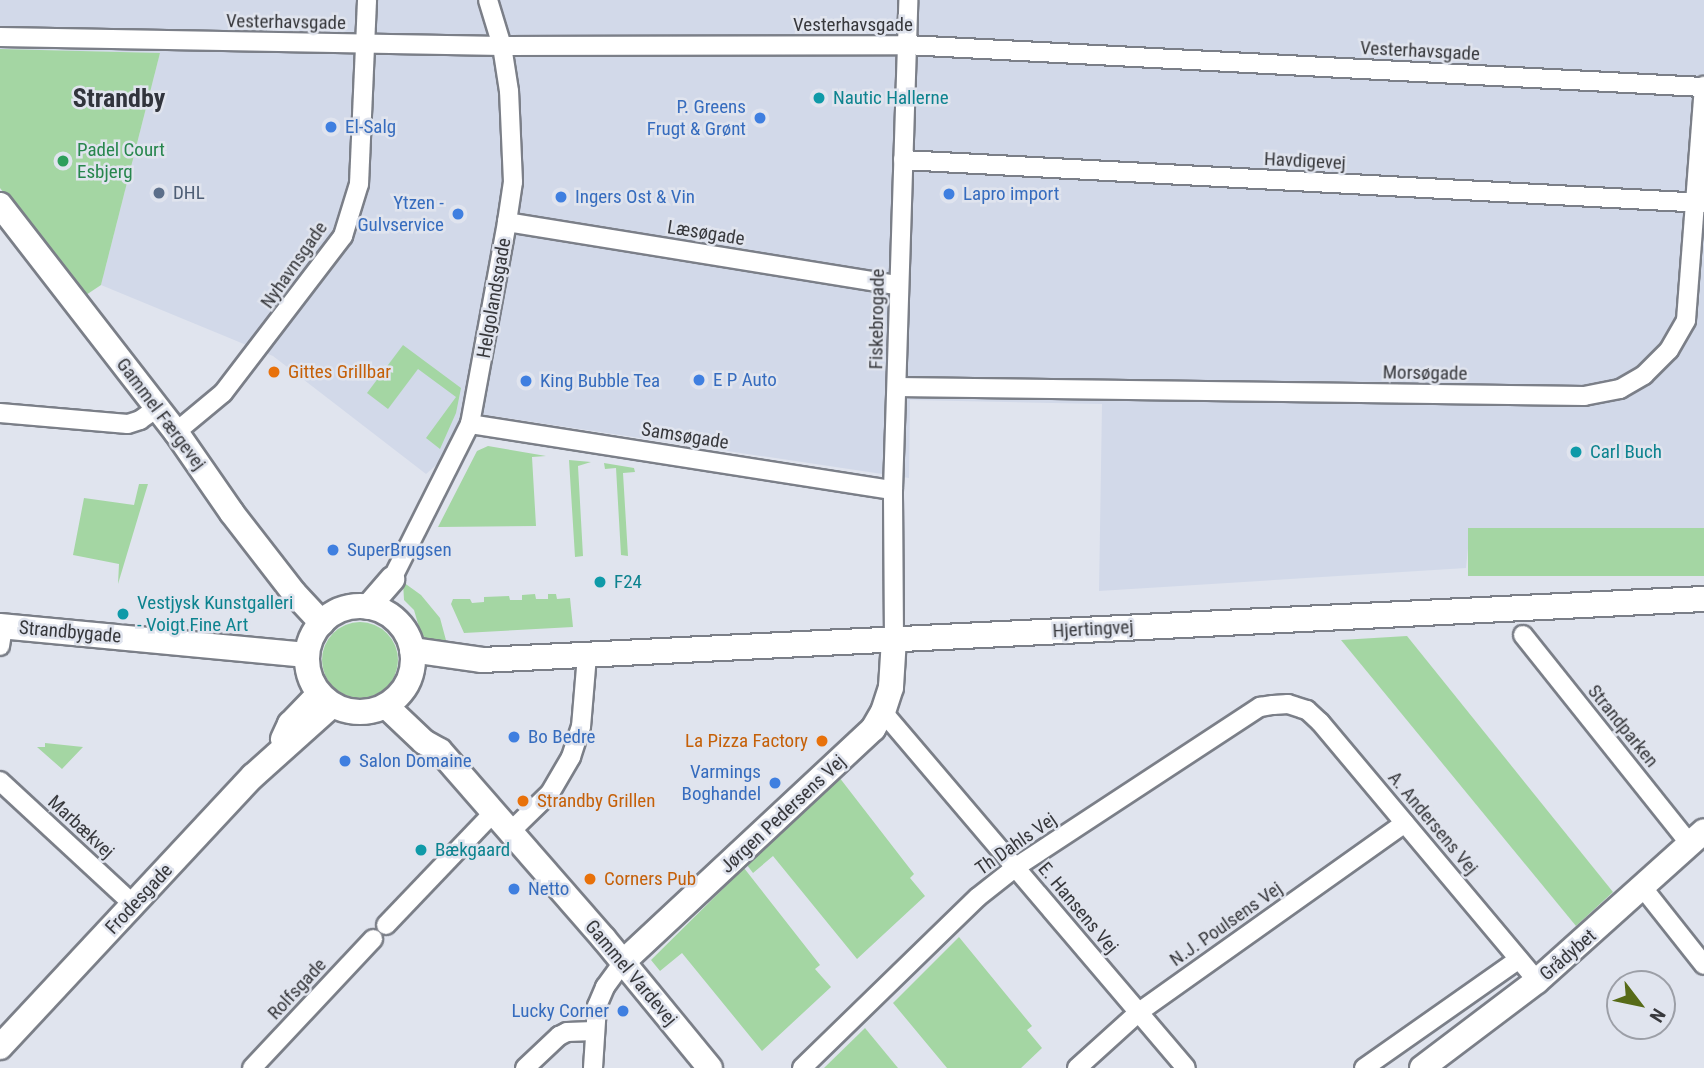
<!DOCTYPE html>
<html>
<head>
<meta charset="utf-8">
<style>
  body { margin:0 }
  #map { position:relative; width:1704px; height:1068px; overflow:hidden; background:#e0e4ee; font-family:"Roboto Condensed",sans-serif }
  div>[style] { position:absolute }
  [style*='--x'] { left:calc(var(--x)*1px); top:calc(var(--y)*1px); width:calc(var(--w)*1px); rotate:calc(var(--a)*1deg) }
  .built>* { inset:0; background:#d2d9e9 }
  .green>* { inset:0; background:#a4d6a3; transform-origin:0 0 }
  .round { border-radius:50% }
  .roads { filter:drop-shadow(2px 0 #7b7f88) drop-shadow(-2px 0 #7b7f88) drop-shadow(0 2px #7b7f88) drop-shadow(0 -2px #7b7f88) }
  .street>* { height:18px; margin:-9px; padding:0 9px; transform-origin:9px; border-radius:9px; background:#fff }
  .secondary>* { height:24px; margin:-12px; padding:0 12px; transform-origin:12px; border-radius:12px; background:#fff }
  .secondary>.ring { margin:-12px; padding:0; box-sizing:content-box; background:none; border:24px solid #fff; border-radius:50% }
  .dots>* { width:19px; height:19px; translate:-50% -50%; box-sizing:border-box; border:4px solid #e0e4ee; border-radius:50% }
  span { translate:-50% -50%; white-space:nowrap; text-align:center; line-height:1.15; -webkit-text-stroke:5px #e0e4ee; paint-order:stroke }
  .street-label { font-size:19px; color:#37383c }
  .culture-label { font-size:19px; color:#0d838f }
  .left { translate:0 -50%; text-align:left }
  .shop-label { font-size:19px; color:#366cbe }
  .right { translate:-100% -50%; text-align:right }
  .leisure-label { font-size:19px; color:#27864d }
  .service-label { font-size:19px; color:#4e5e75 }
  .food-label { font-size:19px; color:#c56008 }
  .district-label { font-size:26px; color:#31343c; font-weight:700 }
  .north { position:absolute; left:1606px; top:970px; width:70px; height:70px; box-sizing:border-box; background:#e0e4ee; border:2px solid #9c9fa7; border-radius:50%; rotate:122deg; font-size:19px; font-weight:700; line-height:28px; text-align:center; color:#37383c }
  .north::after { content:''; display:block; margin:auto; width:24px; height:32px; background:#576b18; clip-path:polygon(50% 0,100% 100%,50% 72%,0 100%) }
</style>
</head>
<body>
<div id="map">
  <div class="built">
    <div style="clip-path:polygon(0 0,1704px 0,1704px 528px,1469px 538px,1466px 568px,1099px 591px,1102px 404px,910px 400px,909px 478px,493px 416px,426px 474px,273px 356px,101px 285px,160px 53px,0 49px)"></div>
  </div>
  <div class="green">
    <div style="clip-path:polygon(0 49px,160px 53px,101px 285px,83px 297px,0 188px)"></div>
    <div style="clip-path:polygon(403px 345px,461px 388px,456px 413px,440px 449px,426px 438px,456px 397px,418px 369px,388px 409px,367px 393px)"></div>
    <div style="clip-path:polygon(488px 446px,546px 456px,532px 457px,536px 526px,438px 527px,477px 451px)"></div>
    <div style="clip-path:polygon(569px 460px,591px 462px,578px 466px,583px 556px,575px 557px)"></div>
    <div style="clip-path:polygon(604px 463px,634px 468px,635px 472px,623px 473px,628px 556px,621px 555px,616px 468px,605px 469px)"></div>
    <div style="clip-path:polygon(139px 484px,148px 484px,118px 584px,119px 564px,73px 555px,84px 498px,134px 505px)"></div>
    <div style="left:1704px;top:528px;width:48px;height:236px;rotate:90deg"></div>
    <div style="clip-path:polygon(403px 582px,421px 595px,440px 618px,447px 644px,428px 640px,421px 634px,414px 610px,404px 600px)"></div>
    <div style="clip-path:polygon(535px 594px,536px 599px,548px 599px,548px 594px,556px 594px,557px 599px,570px 598px,573px 627px,464px 633px,451px 604px,453px 599px,470px 599px,472px 603px,484px 602px,484px 597px,509px 596px,510px 600px,522px 600px,522px 595px)"></div>
    <div class="round" style="left:322px;top:622px;width:76px;height:76px"></div>
    <div style="clip-path:polygon(1407px 636px,1613px 892px,1576px 926px,1341px 640px)"></div>
    <div style="clip-path:polygon(45px 743px,83px 747px,62px 769px,37px 747px,45px 747px)"></div>
    <div style="clip-path:polygon(839px 777px,914px 874px,910px 878px,925px 896px,857px 959px,773px 856px,753px 873px,747px 865px)"></div>
    <div style="clip-path:polygon(744px 868px,820px 965px,815px 969px,831px 987px,762px 1051px,682px 953px,660px 971px,651px 960px)"></div>
    <div style="clip-path:polygon(959px 937px,1032px 1026px,1027px 1030px,1042px 1048px,1021px 1068px,947px 1068px,893px 1003px)"></div>
    <div style="clip-path:polygon(865px 1028px,898px 1068px,824px 1068px)"></div>
  </div>
  <div class="roads">
    <div class="street">
      <div style="--x:0;--y:37;--w:502;--a:1.03"></div>
      <div style="--x:502;--y:46;--w:405;--a:-0.1"></div>
      <div style="--x:907;--y:45;--w:798;--a:3.02"></div>
      <div style="--x:903;--y:160;--w:802;--a:3.07"></div>
      <div style="--x:507;--y:222;--w:396;--a:9.2"></div>
      <div style="--x:897;--y:387;--w:687;--a:0.75"></div>
      <div style="--x:1584;--y:396;--w:37;--a:-11"></div>
      <div style="--x:1620;--y:389;--w:28;--a:-30"></div>
      <div style="--x:1644;--y:375;--w:35;--a:-45"></div>
      <div style="--x:1669;--y:350;--w:34;--a:-60"></div>
      <div style="--x:1686;--y:320;--w:235;--a:-85.6"></div>
      <div style="--x:0;--y:413;--w:128;--a:4.9"></div>
      <div style="--x:128;--y:424;--w:13;--a:-18"></div>
      <div style="--x:140;--y:420;--w:21;--a:-35"></div>
      <div style="--x:470;--y:424;--w:428;--a:8.9"></div>
      <div style="--x:176;--y:432;--w:61;--a:-39.7"></div>
      <div style="--x:223;--y:393;--w:198;--a:-52.6"></div>
      <div style="--x:343;--y:236;--w:54;--a:-72.9"></div>
      <div style="--x:359;--y:184;--w:184;--a:-87.5"></div>
      <div style="--x:392;--y:579;--w:174;--a:-63.3"></div>
      <div style="--x:470;--y:424;--w:205;--a:-79.6"></div>
      <div style="--x:507;--y:222;--w:40;--a:-81.5"></div>
      <div style="--x:513;--y:182;--w:91;--a:-92.5"></div>
      <div style="--x:509;--y:91;--w:46;--a:-98.8"></div>
      <div style="--x:502;--y:46;--w:48;--a:-106.9"></div>
      <div style="--x:1523;--y:635;--w:268;--a:51.4"></div>
      <div style="--x:894;--y:639;--w:149;--a:-90.4"></div>
      <div style="--x:893;--y:490;--w:490;--a:-88.2"></div>
      <div style="--x:0;--y:646;--w:20;--a:-81"></div>
      <div style="--x:883;--y:712;--w:467;--a:49.6"></div>
      <div style="--x:0;--y:781;--w:183;--a:42.8"></div>
      <div style="--x:509;--y:833;--w:57;--a:-44.3"></div>
      <div style="--x:550;--y:793;--w:42;--a:-59.7"></div>
      <div style="--x:571;--y:757;--w:32;--a:-72"></div>
      <div style="--x:581;--y:727;--w:72;--a:-85.2"></div>
      <div style="--x:1643;--y:888;--w:98;--a:51.6"></div>
      <div style="--x:386;--y:925;--w:153;--a:-46.3"></div>
      <div style="--x:252;--y:1068;--w:177;--a:-46.8"></div>
      <div style="--x:525;--y:1068;--w:47;--a:-43.3"></div>
      <div style="--x:559;--y:1036;--w:9;--a:-27"></div>
      <div style="--x:567;--y:1032;--w:27;--a:-2"></div>
      <div style="--x:593;--y:1068;--w:62;--a:-86.3"></div>
      <div style="--x:597;--y:1006;--w:21;--a:-67"></div>
      <div style="--x:605;--y:987;--w:31;--a:-54"></div>
      <div style="--x:802;--y:1068;--w:245;--a:-44.2"></div>
      <div style="--x:978;--y:897;--w:48;--a:-38.3"></div>
      <div style="--x:1016;--y:867;--w:292;--a:-33.3"></div>
      <div style="--x:1260;--y:707;--w:13;--a:-9"></div>
      <div style="--x:1273;--y:705;--w:15;--a:-4"></div>
      <div style="--x:1288;--y:704;--w:20;--a:18"></div>
      <div style="--x:1307;--y:710;--w:18;--a:43"></div>
      <div style="--x:1320;--y:722;--w:338;--a:50"></div>
      <div style="--x:1077;--y:1068;--w:84;--a:-42.1"></div>
      <div style="--x:1139;--y:1012;--w:326;--a:-35.4"></div>
      <div style="--x:1364;--y:1068;--w:189;--a:-35.1"></div>
    </div>
    <div class="secondary">
      <div style="--x:0;--y:205;--w:287;--a:52.2"></div>
      <div style="--x:176;--y:432;--w:98;--a:55.3"></div>
      <div style="--x:232;--y:513;--w:101;--a:52.2"></div>
      <div style="--x:294;--y:593;--w:41;--a:47"></div>
      <div class="ring" style="left:307px;top:606px;width:82px;height:82px"></div>
      <div style="--x:368;--y:607;--w:37;--a:-49"></div>
      <div style="--x:0;--y:626;--w:308;--a:5.4"></div>
      <div style="--x:412;--y:650;--w:71;--a:8.1"></div>
      <div style="--x:482;--y:660;--w:1224;--a:-2.86"></div>
      <div style="--x:386;--y:706;--w:52;--a:43.5"></div>
      <div style="--x:424;--y:742;--w:18;--a:29"></div>
      <div style="--x:440;--y:751;--w:249;--a:48.9"></div>
      <div style="--x:604;--y:939;--w:167;--a:50.6"></div>
      <div style="--x:283;--y:739;--w:17;--a:-65"></div>
      <div style="--x:290;--y:724;--w:42;--a:-46"></div>
      <div style="--x:623;--y:962;--w:342;--a:-43"></div>
      <div style="--x:873;--y:729;--w:20;--a:-60"></div>
      <div style="--x:883;--y:712;--w:26;--a:-72"></div>
      <div style="--x:891;--y:687;--w:48;--a:-86.4"></div>
      <div style="--x:0;--y:1047;--w:371;--a:-47"></div>
      <div style="--x:253;--y:776;--w:106;--a:-41.9"></div>
      <div style="--x:1422;--y:1068;--w:144;--a:-37.1"></div>
      <div style="--x:1537;--y:981;--w:224;--a:-41.9"></div>
    </div>
  </div>
  <div class="dots">
    <div style="left:819px;top:98px;background:#0f9aa8"></div>
    <div style="left:760px;top:118px;background:#3f7fe0"></div>
    <div style="left:331px;top:127px;background:#3f7fe0"></div>
    <div style="left:63px;top:161px;background:#2e9e5b"></div>
    <div style="left:159px;top:193px;background:#5c6f8a"></div>
    <div style="left:949px;top:194px;background:#3f7fe0"></div>
    <div style="left:561px;top:197px;background:#3f7fe0"></div>
    <div style="left:458px;top:214px;background:#3f7fe0"></div>
    <div style="left:274px;top:372px;background:#e8710a"></div>
    <div style="left:699px;top:380px;background:#3f7fe0"></div>
    <div style="left:526px;top:381px;background:#3f7fe0"></div>
    <div style="left:1576px;top:452px;background:#0f9aa8"></div>
    <div style="left:333px;top:550px;background:#3f7fe0"></div>
    <div style="left:600px;top:582px;background:#0f9aa8"></div>
    <div style="left:123px;top:614px;background:#0f9aa8"></div>
    <div style="left:514px;top:737px;background:#3f7fe0"></div>
    <div style="left:822px;top:741px;background:#e8710a"></div>
    <div style="left:345px;top:761px;background:#3f7fe0"></div>
    <div style="left:775px;top:783px;background:#3f7fe0"></div>
    <div style="left:523px;top:801px;background:#e8710a"></div>
    <div style="left:421px;top:850px;background:#0f9aa8"></div>
    <div style="left:590px;top:879px;background:#e8710a"></div>
    <div style="left:514px;top:889px;background:#3f7fe0"></div>
    <div style="left:623px;top:1011px;background:#3f7fe0"></div>
  </div>
  <div class="street-label">
    <span style="left:286px;top:22px;rotate:1deg">Vesterhavsgade</span>
    <span style="left:853px;top:25px">Vesterhavsgade</span>
    <span style="left:1420px;top:51px;rotate:3deg">Vesterhavsgade</span>
    <span style="left:1305px;top:161px;rotate:3deg">Havdigevej</span>
    <span style="left:706px;top:233px;rotate:9deg">Læsøgade</span>
    <span style="left:294px;top:265px;rotate:-55deg">Nyhavnsgade</span>
    <span style="left:494px;top:298px;rotate:-80deg">Helgolandsgade</span>
    <span style="left:877px;top:319px;rotate:-89deg">Fiskebrogade</span>
    <span style="left:1425px;top:373px;rotate:1deg">Morsøgade</span>
    <span style="left:161px;top:414px;rotate:53deg">Gammel Færgevej</span>
    <span style="left:685px;top:436px;rotate:9deg">Samsøgade</span>
    <span style="left:1093px;top:629px;rotate:-3deg">Hjertingvej</span>
    <span style="left:70px;top:632px;rotate:5deg">Strandbygade</span>
    <span style="left:1623px;top:726px;rotate:51deg">Strandparken</span>
    <span style="left:783px;top:814px;rotate:-43deg">Jørgen Pedersens Vej</span>
    <span style="left:1433px;top:823px;rotate:50deg">A. Andersens Vej</span>
    <span style="left:81px;top:827px;rotate:43deg">Marbækvej</span>
    <span style="left:1016px;top:844px;rotate:-35deg">Th Dahls Vej</span>
    <span style="left:139px;top:899px;rotate:-47deg">Frodesgade</span>
    <span style="left:1078px;top:908px;rotate:50deg">E. Hansens Vej</span>
    <span style="left:1226px;top:924px;rotate:-35deg">N.J. Poulsens Vej</span>
    <span style="left:1568px;top:955px;rotate:-41deg">Grådybet</span>
    <span style="left:631px;top:973px;rotate:50deg">Gammel Vardevej</span>
    <span style="left:297px;top:989px;rotate:-47deg">Rolfsgade</span>
  </div>
  <div class="culture-label">
    <span class="left" style="left:833px;top:98px">Nautic Hallerne</span>
    <span class="left" style="left:1590px;top:452px">Carl Buch</span>
    <span class="left" style="left:614px;top:582px">F24</span>
    <span class="left" style="left:137px;top:614px">Vestjysk Kunstgalleri<br>- Voigt Fine Art</span>
    <span class="left" style="left:435px;top:850px">Bækgaard</span>
  </div>
  <div class="shop-label">
    <span class="right" style="left:746px;top:118px">P. Greens<br>Frugt &amp; Grønt</span>
    <span class="left" style="left:345px;top:127px">El-Salg</span>
    <span class="left" style="left:963px;top:194px">Lapro import</span>
    <span class="left" style="left:575px;top:197px">Ingers Ost &amp; Vin</span>
    <span class="right" style="left:444px;top:214px">Ytzen -<br>Gulvservice</span>
    <span class="left" style="left:713px;top:380px">E P Auto</span>
    <span class="left" style="left:540px;top:381px">King Bubble Tea</span>
    <span class="left" style="left:347px;top:550px">SuperBrugsen</span>
    <span class="left" style="left:528px;top:737px">Bo Bedre</span>
    <span class="left" style="left:359px;top:761px">Salon Domaine</span>
    <span class="right" style="left:761px;top:783px">Varmings<br>Boghandel</span>
    <span class="left" style="left:528px;top:889px">Netto</span>
    <span class="right" style="left:609px;top:1011px">Lucky Corner</span>
  </div>
  <div class="leisure-label">
    <span class="left" style="left:77px;top:161px">Padel Court<br>Esbjerg</span>
  </div>
  <div class="service-label">
    <span class="left" style="left:173px;top:193px">DHL</span>
  </div>
  <div class="food-label">
    <span class="left" style="left:288px;top:372px">Gittes Grillbar</span>
    <span class="right" style="left:808px;top:741px">La Pizza Factory</span>
    <span class="left" style="left:537px;top:801px">Strandby Grillen</span>
    <span class="left" style="left:604px;top:879px">Corners Pub</span>
  </div>
  <div class="district-label">
    <span style="left:119px;top:99px">Strandby</span>
  </div>
  <div class="north">N</div>
</div>
</body>
</html>
